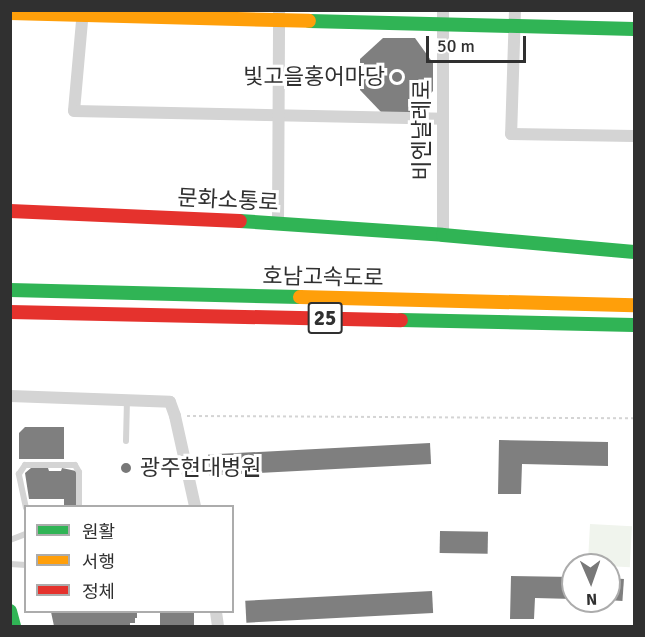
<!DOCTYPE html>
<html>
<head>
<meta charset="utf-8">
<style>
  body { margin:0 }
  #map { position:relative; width:645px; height:637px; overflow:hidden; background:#fff; font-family:Signika,"Noto Sans KR",sans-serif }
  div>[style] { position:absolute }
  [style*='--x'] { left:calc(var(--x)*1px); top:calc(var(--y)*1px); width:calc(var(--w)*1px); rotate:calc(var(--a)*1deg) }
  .green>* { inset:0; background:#f0f4ed; transform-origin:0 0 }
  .building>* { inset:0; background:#7f7f7f; transform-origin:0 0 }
  .path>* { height:2px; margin-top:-1px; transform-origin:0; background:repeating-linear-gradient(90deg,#d4d4d4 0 3px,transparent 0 6px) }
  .lane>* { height:6px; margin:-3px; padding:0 3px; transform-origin:3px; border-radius:3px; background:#d4d4d4 }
  .street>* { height:12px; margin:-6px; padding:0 6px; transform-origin:6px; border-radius:6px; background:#d4d4d4 }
  .fast>* { height:14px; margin:-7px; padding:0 7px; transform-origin:7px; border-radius:7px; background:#30b455 }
  .slow>* { height:14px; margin:-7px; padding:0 7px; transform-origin:7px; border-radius:7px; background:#ff9f0a }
  .jam>* { height:14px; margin:-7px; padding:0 7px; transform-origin:7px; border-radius:7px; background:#e5322d }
  .dots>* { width:16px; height:16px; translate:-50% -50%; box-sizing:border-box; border:3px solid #fff; border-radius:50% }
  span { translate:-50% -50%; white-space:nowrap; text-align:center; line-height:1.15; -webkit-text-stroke:6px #fff; paint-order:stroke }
  .shield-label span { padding:2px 4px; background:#fff; border:2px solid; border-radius:4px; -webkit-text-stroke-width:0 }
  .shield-label { font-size:21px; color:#303030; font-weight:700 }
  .poi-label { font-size:22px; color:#303030 }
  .right { translate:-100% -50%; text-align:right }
  .left { translate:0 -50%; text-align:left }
  .street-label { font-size:22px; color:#303030 }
  .frame { position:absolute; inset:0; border:12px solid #303030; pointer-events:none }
  .legend { position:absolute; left:24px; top:505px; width:210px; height:108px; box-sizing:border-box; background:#fff; border:2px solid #acacac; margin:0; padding:8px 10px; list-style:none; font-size:18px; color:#303030 }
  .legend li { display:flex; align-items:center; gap:12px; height:30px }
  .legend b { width:30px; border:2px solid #acacac }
  .north { position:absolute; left:561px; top:553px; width:60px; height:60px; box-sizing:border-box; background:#fff; border:2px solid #acacac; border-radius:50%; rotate:178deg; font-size:16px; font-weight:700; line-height:24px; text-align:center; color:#303030 }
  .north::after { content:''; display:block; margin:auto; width:21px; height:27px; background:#787878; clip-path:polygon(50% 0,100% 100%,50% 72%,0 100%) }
  .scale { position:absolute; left:426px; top:36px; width:100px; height:27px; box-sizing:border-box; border:3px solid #303030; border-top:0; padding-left:8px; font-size:18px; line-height:21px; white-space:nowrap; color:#303030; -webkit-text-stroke:4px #fff; paint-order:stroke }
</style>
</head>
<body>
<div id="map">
  <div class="green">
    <div style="left:590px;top:524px;width:42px;height:41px;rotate:3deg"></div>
  </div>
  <div class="building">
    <div style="clip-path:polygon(383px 38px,415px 38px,433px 63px,433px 91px,411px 113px,382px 113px,360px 90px,360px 59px)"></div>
    <div style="clip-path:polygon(25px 427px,64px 427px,64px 459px,19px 459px,19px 433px)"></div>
    <div style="clip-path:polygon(499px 440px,608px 442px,608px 466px,522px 464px,521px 494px,498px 494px)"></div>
    <div style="left:430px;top:443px;width:21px;height:222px;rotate:87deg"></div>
    <div style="clip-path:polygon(48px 468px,49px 471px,61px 471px,62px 468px,76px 471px,76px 506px,64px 506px,64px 499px,29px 499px,25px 473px,31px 468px)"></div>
    <div style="left:440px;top:531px;width:48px;height:22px;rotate:1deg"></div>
    <div style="clip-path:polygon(511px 576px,573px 577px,573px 599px,535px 598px,534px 619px,510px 619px)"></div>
    <div style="left:609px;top:578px;width:15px;height:22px;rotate:4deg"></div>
    <div style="left:432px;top:591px;width:22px;height:187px;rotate:87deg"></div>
    <div style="clip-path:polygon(51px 612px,137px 612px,137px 618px,135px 618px,135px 623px,130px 623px,130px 626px,54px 626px)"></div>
    <div style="left:160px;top:612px;width:34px;height:14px"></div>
  </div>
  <div class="path">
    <div style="--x:187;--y:416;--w:447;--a:0.3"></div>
  </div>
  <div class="lane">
    <div style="--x:126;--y:441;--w:40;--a:-88.6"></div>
    <div style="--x:26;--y:508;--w:35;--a:-102"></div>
    <div style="--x:19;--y:474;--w:11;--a:-56"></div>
    <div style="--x:25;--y:465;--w:50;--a:0"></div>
    <div style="--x:75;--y:465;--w:8;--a:60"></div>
    <div style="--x:79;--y:472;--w:34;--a:90"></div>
    <div style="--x:10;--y:540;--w:17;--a:-21"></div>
    <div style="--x:10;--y:564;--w:16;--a:4"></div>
  </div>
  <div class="street">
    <div style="--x:83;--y:10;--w:101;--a:95.1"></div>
    <div style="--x:74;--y:111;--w:369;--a:1.2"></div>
    <div style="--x:443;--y:10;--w:225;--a:90"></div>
    <div style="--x:515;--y:10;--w:124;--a:91.8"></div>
    <div style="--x:511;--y:134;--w:123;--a:0.9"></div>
    <div style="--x:278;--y:223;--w:213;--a:-89.7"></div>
    <div style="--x:10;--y:396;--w:160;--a:2.1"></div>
    <div style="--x:170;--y:402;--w:15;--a:70"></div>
    <div style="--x:175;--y:416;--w:92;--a:77.5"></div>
    <div style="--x:216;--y:612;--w:14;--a:82"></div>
  </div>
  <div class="fast">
    <div style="--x:309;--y:21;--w:325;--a:1.4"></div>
    <div style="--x:240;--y:221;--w:203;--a:3.9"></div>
    <div style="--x:443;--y:235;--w:192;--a:5.1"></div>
    <div style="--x:10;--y:290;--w:290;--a:1.4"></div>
    <div style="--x:401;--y:320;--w:233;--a:1.2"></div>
    <div style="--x:10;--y:611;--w:16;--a:75"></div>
  </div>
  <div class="slow">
    <div style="--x:10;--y:13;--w:299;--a:1.5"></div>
    <div style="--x:300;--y:297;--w:334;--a:1.4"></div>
  </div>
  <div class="jam">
    <div style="--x:10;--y:211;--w:230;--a:2.5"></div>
    <div style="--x:10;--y:312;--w:391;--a:1.2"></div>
  </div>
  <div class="dots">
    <div style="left:397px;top:77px;background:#787878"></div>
    <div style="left:126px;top:468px;background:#787878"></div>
  </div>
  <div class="shield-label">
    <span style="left:325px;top:318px">25</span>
  </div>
  <div class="poi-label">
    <span class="right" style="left:385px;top:77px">빛고을홍어마당</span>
    <span class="left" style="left:140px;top:468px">광주현대병원</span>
  </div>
  <div class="street-label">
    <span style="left:422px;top:130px;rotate:-90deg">비엔날레로</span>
    <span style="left:228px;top:200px;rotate:3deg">문화소통로</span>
    <span style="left:323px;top:277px;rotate:1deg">호남고속도로</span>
  </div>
  <div class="frame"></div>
  <ul class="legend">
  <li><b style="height:8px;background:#30b455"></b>원활</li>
  <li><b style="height:8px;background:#ff9f0a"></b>서행</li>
  <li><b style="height:8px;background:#e5322d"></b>정체</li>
  </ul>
  <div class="north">N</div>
  <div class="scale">50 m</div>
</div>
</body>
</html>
